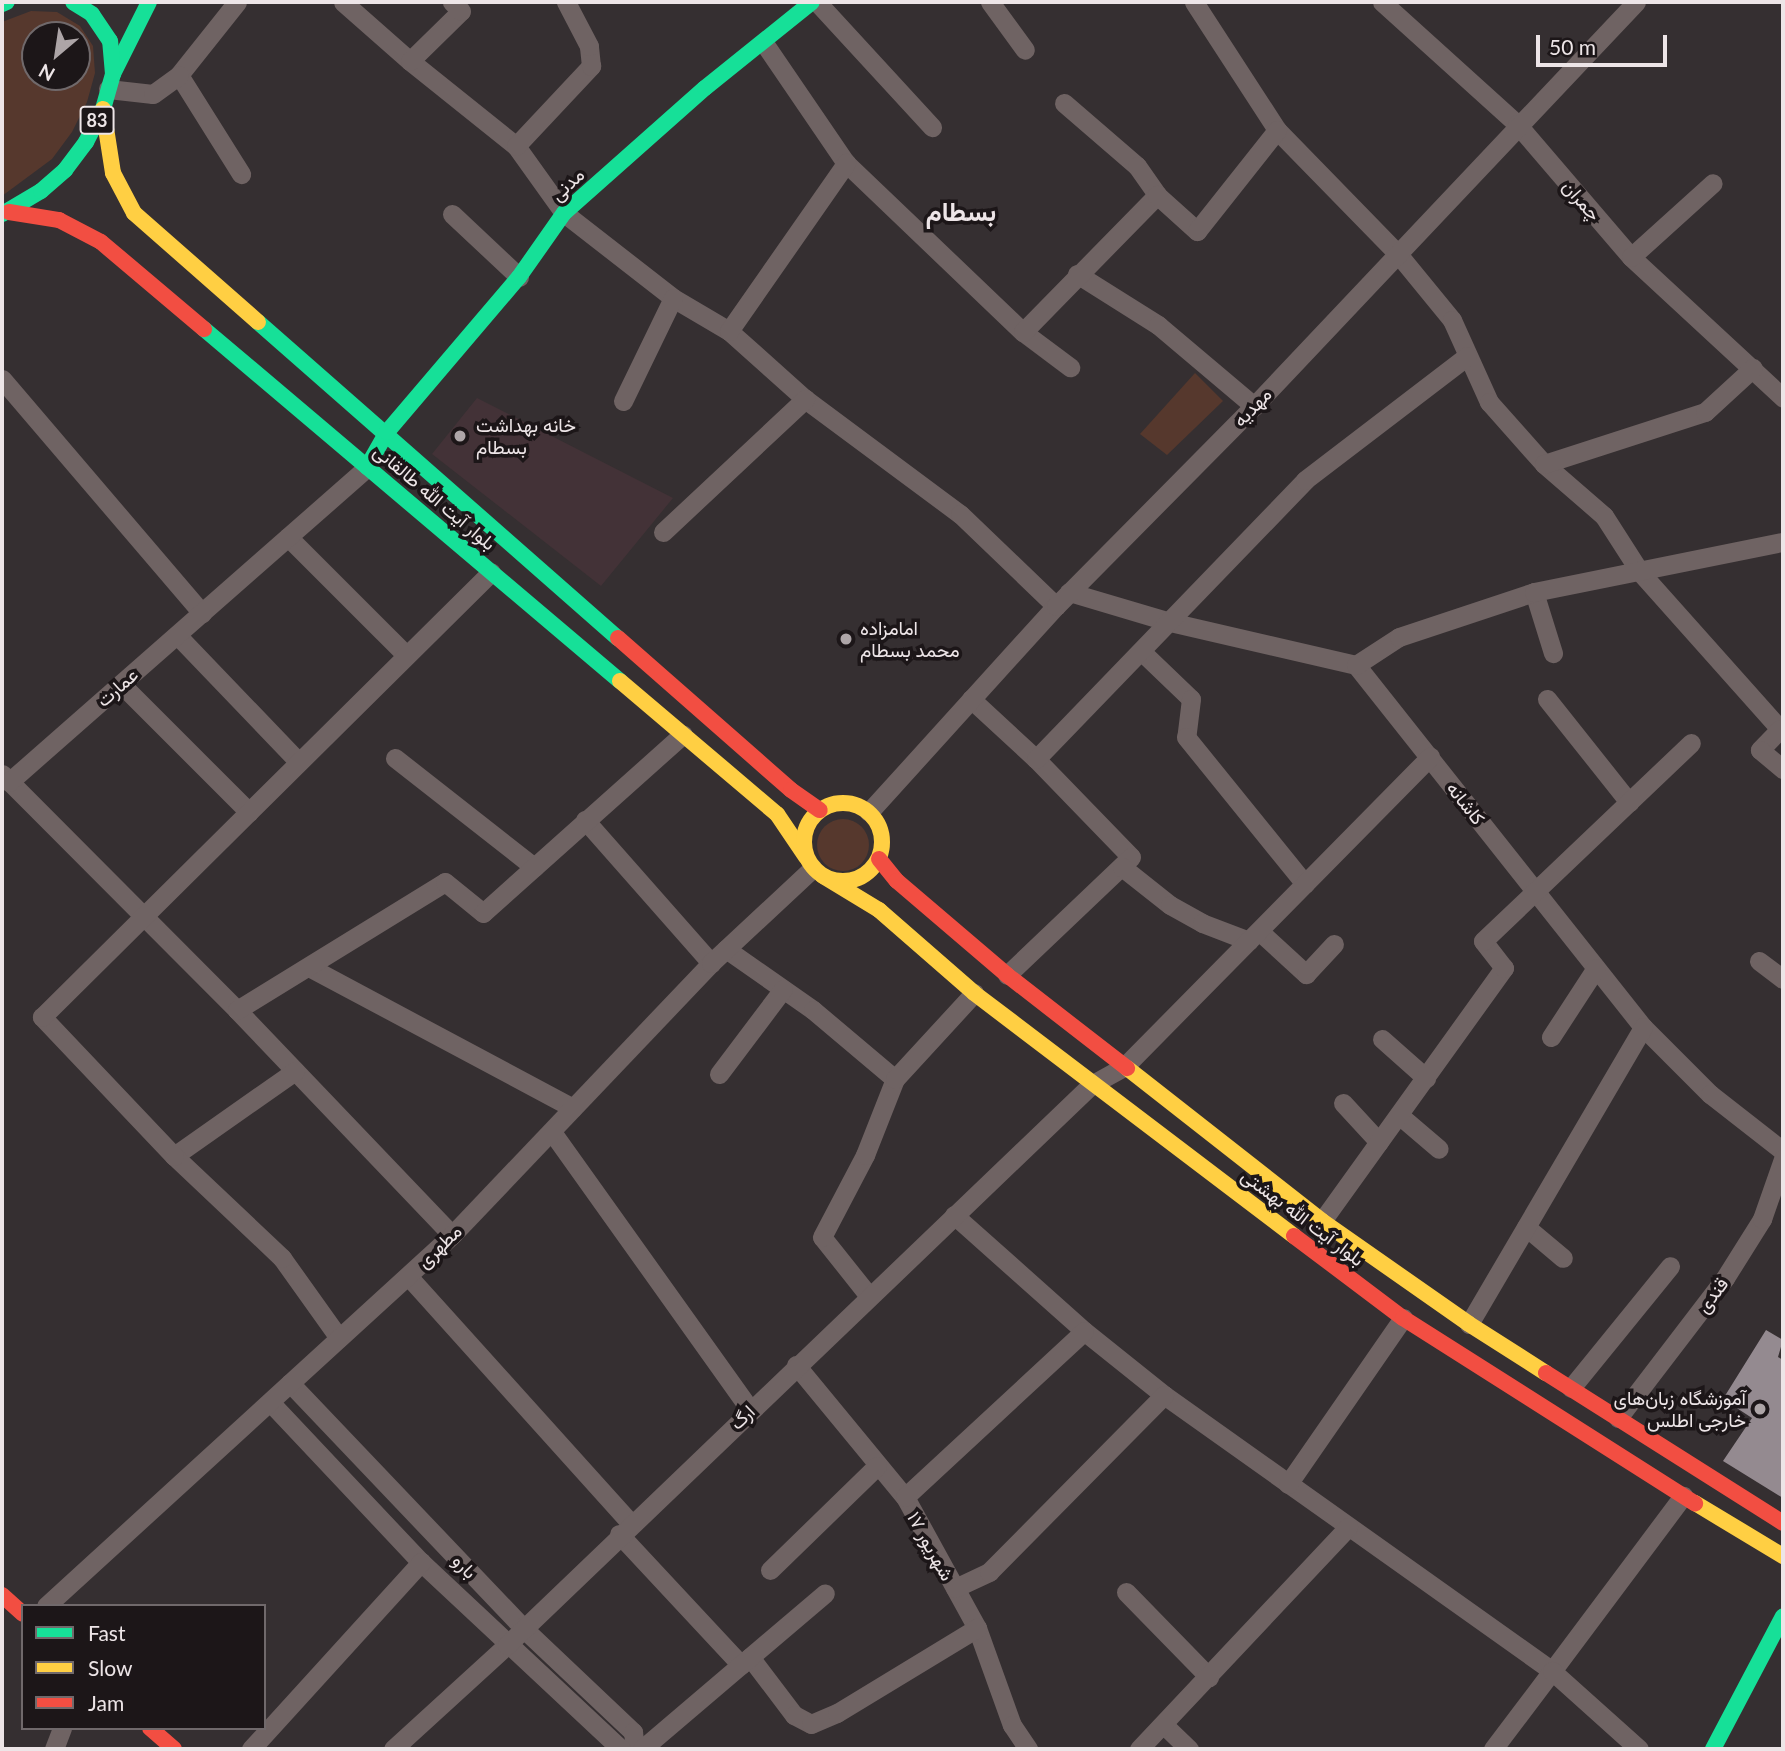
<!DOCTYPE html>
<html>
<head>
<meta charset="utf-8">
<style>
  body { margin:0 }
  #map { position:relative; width:1785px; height:1751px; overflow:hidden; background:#352f31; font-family:Lato,Vazirmatn,sans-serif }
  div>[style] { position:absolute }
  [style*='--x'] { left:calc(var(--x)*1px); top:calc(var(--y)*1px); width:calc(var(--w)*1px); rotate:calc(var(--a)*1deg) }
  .built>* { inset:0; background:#433237 }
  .green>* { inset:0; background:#56382d }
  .round { border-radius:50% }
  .building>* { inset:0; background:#948a90 }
  .street>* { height:19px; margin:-9.5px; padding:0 9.5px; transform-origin:9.5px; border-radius:9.5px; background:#6f6363 }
  .fast>* { height:16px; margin:-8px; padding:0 8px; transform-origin:8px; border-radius:8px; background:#16e098 }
  .slow>* { height:16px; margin:-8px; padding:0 8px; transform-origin:8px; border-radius:8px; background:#ffcf43 }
  .slow>.ring { margin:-8px; padding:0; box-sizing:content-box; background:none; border:16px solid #ffcf43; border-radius:50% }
  .jam>* { height:16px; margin:-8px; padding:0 8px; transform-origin:8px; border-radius:8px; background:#f24e42 }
  .dots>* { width:19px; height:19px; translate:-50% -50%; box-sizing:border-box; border:4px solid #1c1618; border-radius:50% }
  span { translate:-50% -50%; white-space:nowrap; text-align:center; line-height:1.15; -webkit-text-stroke:7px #1c1618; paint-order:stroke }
  .shield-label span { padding:2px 5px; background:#1c1618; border:2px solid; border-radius:5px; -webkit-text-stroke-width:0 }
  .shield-label { font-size:18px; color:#ede5e7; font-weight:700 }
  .street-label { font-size:19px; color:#ede5e7 }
  .poi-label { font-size:19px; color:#ede5e7 }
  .left { translate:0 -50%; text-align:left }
  .right { translate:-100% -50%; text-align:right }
  .district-label { font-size:26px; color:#ede5e7; font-weight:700 }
  .frame { position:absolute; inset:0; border:4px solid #ede5e7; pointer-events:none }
  .legend { position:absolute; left:21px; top:1604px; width:245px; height:126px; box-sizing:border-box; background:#1c1618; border:2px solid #70696b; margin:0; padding:9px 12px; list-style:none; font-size:21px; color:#ede5e7 }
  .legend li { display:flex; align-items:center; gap:14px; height:35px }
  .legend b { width:35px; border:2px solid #70696b }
  .north { position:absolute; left:21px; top:21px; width:70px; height:70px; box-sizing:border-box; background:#1c1618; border:2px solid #70696b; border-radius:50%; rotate:209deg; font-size:19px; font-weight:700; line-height:28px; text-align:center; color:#ede5e7 }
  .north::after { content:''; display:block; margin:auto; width:24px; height:32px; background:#ada5a7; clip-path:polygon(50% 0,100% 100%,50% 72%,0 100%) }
  .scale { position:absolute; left:1536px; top:35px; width:131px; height:32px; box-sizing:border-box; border:4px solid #ede5e7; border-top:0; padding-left:9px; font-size:21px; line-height:24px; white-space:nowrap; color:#ede5e7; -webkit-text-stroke:5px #1c1618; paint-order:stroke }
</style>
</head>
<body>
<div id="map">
  <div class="built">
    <div style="clip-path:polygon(477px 398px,673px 498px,601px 586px,432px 454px)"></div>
  </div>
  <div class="green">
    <div style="clip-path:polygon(evenodd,31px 11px,57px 12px,80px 26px,93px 46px,95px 73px,87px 102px,72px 132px,52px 159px,2px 196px,2px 22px,31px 11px,35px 35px,77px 35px,77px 77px,35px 77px,35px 35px)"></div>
    <div style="clip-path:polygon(1195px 373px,1223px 401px,1167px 455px,1140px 434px)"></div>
    <div class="round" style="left:817px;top:819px;width:52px;height:52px"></div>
  </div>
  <div class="building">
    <div style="clip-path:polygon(1766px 1330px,1783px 1340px,1778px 1357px,1783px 1360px,1783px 1498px,1723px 1461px,1752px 1418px,1723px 1399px)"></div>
  </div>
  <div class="street">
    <div style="--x:237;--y:2;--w:93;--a:128.5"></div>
    <div style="--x:179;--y:75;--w:117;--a:57.9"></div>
    <div style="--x:343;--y:2;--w:89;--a:41.4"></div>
    <div style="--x:410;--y:61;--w:136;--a:38.7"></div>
    <div style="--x:516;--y:146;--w:82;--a:54.4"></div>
    <div style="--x:564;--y:213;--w:138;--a:37.9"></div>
    <div style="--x:673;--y:298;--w:65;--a:30.5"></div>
    <div style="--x:729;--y:331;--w:102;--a:41.8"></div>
    <div style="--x:805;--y:399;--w:193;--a:36.6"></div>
    <div style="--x:960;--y:514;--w:133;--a:43.8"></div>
    <div style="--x:817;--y:2;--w:170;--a:47.4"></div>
    <div style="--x:990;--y:2;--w:59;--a:53.9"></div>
    <div style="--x:1194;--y:2;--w:153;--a:57"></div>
    <div style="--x:1277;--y:130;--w:173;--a:45.7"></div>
    <div style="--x:1398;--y:254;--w:85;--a:50.7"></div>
    <div style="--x:1452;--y:320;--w:90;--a:65.7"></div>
    <div style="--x:1489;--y:402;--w:83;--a:48.4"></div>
    <div style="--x:1544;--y:464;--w:79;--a:40.9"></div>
    <div style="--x:1604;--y:516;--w:67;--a:57.3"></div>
    <div style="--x:1640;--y:572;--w:210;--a:48.3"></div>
    <div style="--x:1780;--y:729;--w:29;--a:134"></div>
    <div style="--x:1760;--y:750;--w:30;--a:40"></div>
    <div style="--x:1382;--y:2;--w:182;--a:42.1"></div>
    <div style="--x:1517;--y:124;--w:175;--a:49.4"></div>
    <div style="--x:1631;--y:257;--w:207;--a:42.8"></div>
    <div style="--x:764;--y:43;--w:145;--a:55.7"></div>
    <div style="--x:846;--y:163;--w:245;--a:43.7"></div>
    <div style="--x:1023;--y:332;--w:59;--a:36.7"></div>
    <div style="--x:410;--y:61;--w:71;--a:-44.4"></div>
    <div style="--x:461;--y:11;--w:13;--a:-135"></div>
    <div style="--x:108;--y:89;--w:45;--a:6.3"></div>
    <div style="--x:153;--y:94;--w:32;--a:-36"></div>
    <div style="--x:1064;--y:103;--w:96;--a:40.8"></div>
    <div style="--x:1137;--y:166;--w:35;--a:55"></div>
    <div style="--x:516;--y:146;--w:110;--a:-46.8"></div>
    <div style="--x:591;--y:66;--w:20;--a:-96"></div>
    <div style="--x:589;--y:46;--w:50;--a:-117.6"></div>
    <div style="--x:452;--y:214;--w:92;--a:43.2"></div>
    <div style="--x:1631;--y:257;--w:110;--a:-42.1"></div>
    <div style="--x:1077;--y:274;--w:96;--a:32.2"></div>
    <div style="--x:1158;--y:325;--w:126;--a:40.2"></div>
    <div style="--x:729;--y:331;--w:205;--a:-55.1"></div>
    <div style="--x:1023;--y:332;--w:192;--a:-45.6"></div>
    <div style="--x:1157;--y:195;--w:54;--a:42"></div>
    <div style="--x:1197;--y:231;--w:129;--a:-51.6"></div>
    <div style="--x:2;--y:379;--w:308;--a:49.5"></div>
    <div style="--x:623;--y:401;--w:114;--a:-64.1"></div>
    <div style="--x:1544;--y:464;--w:169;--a:-17.9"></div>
    <div style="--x:1705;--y:412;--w:65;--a:-42.5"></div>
    <div style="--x:663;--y:532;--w:195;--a:-43.1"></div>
    <div style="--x:288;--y:537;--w:167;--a:45"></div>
    <div style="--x:1069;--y:592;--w:105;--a:16.5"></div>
    <div style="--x:1170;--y:622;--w:191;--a:13"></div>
    <div style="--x:1356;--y:665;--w:462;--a:51.6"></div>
    <div style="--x:1643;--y:1027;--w:95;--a:45"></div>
    <div style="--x:1710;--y:1094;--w:93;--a:38"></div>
    <div style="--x:1534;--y:592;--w:64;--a:72.7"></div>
    <div style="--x:177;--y:635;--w:176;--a:46.2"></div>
    <div style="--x:1141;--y:651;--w:69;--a:43.8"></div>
    <div style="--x:1191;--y:699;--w:38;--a:97"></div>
    <div style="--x:1186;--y:737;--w:189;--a:51"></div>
    <div style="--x:1356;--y:665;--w:51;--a:-33.1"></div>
    <div style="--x:1399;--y:637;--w:142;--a:-18.4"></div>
    <div style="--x:1534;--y:592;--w:254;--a:-11.4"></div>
    <div style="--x:121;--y:684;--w:181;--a:45"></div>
    <div style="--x:971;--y:699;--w:88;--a:42.7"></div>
    <div style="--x:1036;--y:759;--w:136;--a:45.9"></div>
    <div style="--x:1131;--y:857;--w:171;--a:136.4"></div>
    <div style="--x:1547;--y:699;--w:132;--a:51.5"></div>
    <div style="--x:395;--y:758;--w:177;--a:38.1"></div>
    <div style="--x:1036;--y:759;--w:388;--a:-46"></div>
    <div style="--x:1305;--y:480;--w:204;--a:-37.4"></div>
    <div style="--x:2;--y:774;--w:333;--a:45.1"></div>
    <div style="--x:237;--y:1010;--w:311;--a:46.3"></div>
    <div style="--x:9;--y:782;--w:477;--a:-41.3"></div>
    <div style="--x:869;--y:812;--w:278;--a:-47.8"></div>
    <div style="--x:1056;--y:606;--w:281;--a:-45.3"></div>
    <div style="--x:1254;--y:406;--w:556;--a:-46.6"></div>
    <div style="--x:585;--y:820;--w:191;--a:48.6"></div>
    <div style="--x:1122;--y:867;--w:61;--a:38.4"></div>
    <div style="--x:1170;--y:905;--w:37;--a:29"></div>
    <div style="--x:1202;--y:923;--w:50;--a:21"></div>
    <div style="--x:1259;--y:931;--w:64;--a:42.5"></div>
    <div style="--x:1306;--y:974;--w:41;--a:-47"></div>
    <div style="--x:726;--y:949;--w:106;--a:35"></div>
    <div style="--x:813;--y:1010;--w:107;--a:40.1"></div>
    <div style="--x:1759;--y:961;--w:30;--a:37"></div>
    <div style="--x:309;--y:967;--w:299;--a:28.1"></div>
    <div style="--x:237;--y:1010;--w:244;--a:-31.6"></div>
    <div style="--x:445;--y:882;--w:49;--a:39.2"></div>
    <div style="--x:483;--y:913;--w:268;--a:-41.8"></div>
    <div style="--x:1551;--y:1037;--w:82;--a:-56.9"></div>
    <div style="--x:1382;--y:1039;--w:59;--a:41.6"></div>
    <div style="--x:719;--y:1074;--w:106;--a:-53"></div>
    <div style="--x:1343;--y:1103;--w:53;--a:47.3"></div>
    <div style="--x:1399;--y:1115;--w:52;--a:40.4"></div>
    <div style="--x:552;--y:1132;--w:341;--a:54.5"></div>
    <div style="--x:174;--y:1156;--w:148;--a:-35.1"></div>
    <div style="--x:954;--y:1215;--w:174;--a:41.7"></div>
    <div style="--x:1084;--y:1331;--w:102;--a:38.7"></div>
    <div style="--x:1164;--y:1395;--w:476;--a:35.4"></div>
    <div style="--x:1552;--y:1671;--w:219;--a:-53.2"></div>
    <div style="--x:1322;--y:1221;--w:312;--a:-54.3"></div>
    <div style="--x:1504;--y:968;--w:34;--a:-128"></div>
    <div style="--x:1483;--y:941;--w:287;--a:-43.6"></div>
    <div style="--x:1526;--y:1227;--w:48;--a:40"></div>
    <div style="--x:408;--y:1276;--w:334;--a:48"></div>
    <div style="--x:869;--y:1296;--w:75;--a:-128.5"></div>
    <div style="--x:822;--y:1237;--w:93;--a:-62.3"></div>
    <div style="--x:865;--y:1155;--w:82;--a:-68.5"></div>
    <div style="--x:895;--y:1079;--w:117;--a:-47.4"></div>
    <div style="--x:1469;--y:1324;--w:344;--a:-59.6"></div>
    <div style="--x:339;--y:1338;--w:98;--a:-125.5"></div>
    <div style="--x:282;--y:1258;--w:149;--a:-136.6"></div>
    <div style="--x:174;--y:1156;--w:192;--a:-133.5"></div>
    <div style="--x:42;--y:1017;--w:632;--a:-44.74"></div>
    <div style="--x:796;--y:1365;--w:171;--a:50.5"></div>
    <div style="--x:905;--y:1497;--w:149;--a:61.2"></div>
    <div style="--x:977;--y:1628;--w:103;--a:70.2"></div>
    <div style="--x:1012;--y:1725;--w:29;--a:56"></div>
    <div style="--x:290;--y:1383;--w:337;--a:46.4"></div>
    <div style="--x:522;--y:1627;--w:153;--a:43.4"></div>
    <div style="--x:633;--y:1732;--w:17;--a:83"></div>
    <div style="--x:1571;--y:1388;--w:157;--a:-50.9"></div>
    <div style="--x:270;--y:1402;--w:220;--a:46.7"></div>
    <div style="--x:421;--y:1562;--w:274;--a:43.1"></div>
    <div style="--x:1618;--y:1418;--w:176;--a:-52.6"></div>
    <div style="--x:1725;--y:1278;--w:70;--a:-57.9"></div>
    <div style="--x:1762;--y:1219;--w:64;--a:-70.7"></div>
    <div style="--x:1288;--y:1484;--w:202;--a:-55.3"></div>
    <div style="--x:905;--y:1497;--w:244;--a:-42.8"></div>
    <div style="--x:619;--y:1534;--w:179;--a:47"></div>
    <div style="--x:770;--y:1570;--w:149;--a:-44.2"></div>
    <div style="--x:955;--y:1588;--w:38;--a:-25"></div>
    <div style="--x:989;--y:1572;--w:249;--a:-45.3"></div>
    <div style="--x:1126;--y:1592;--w:119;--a:45.7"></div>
    <div style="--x:46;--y:1606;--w:550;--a:-42.42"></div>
    <div style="--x:452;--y:1235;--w:376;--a:-46.4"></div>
    <div style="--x:711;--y:963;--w:139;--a:-43"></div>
    <div style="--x:750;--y:1657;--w:73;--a:52.8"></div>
    <div style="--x:794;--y:1715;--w:19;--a:28"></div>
    <div style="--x:811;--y:1724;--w:28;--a:-23"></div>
    <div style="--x:837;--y:1713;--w:164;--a:-31.3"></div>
    <div style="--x:1164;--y:1725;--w:35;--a:44"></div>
    <div style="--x:54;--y:1749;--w:22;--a:-69"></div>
    <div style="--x:251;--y:1749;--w:253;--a:-47.7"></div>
    <div style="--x:393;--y:1749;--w:154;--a:-42.4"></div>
    <div style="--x:507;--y:1645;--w:809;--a:-43.8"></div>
    <div style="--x:1091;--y:1085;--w:38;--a:-29"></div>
    <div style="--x:1124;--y:1067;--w:436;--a:-45.4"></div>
    <div style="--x:642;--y:1749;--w:240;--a:-40.4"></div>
    <div style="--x:1139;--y:1749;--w:305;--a:-46.7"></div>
    <div style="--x:1493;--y:1749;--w:98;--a:-52.9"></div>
    <div style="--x:1552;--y:1671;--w:117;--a:41.9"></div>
  </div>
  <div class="fast">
    <div style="--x:2;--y:4;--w:5;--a:-22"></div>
    <div style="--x:113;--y:74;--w:80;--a:-63.4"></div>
    <div style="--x:2;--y:214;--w:45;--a:-30.5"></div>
    <div style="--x:41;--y:191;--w:32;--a:-41"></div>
    <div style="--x:65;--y:170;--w:35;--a:-53"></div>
    <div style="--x:86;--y:142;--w:37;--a:-63"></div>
    <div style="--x:103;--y:109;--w:36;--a:-74"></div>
    <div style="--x:113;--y:74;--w:33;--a:-95"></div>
    <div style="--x:110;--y:41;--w:32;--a:-124"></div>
    <div style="--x:92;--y:14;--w:22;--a:-148"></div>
    <div style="--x:258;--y:322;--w:479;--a:41.3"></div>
    <div style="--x:204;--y:329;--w:545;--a:40.24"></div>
    <div style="--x:367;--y:467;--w:40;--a:-60.3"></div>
    <div style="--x:387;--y:432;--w:204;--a:-49.6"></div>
    <div style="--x:519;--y:277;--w:78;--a:-54.9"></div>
    <div style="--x:564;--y:213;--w:188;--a:-41.6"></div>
    <div style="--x:705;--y:88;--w:137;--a:-38.8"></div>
    <div style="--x:1713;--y:1749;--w:150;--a:-62.2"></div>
  </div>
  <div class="slow">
    <div style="--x:103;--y:109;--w:65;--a:81.1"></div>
    <div style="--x:113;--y:173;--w:45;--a:62.3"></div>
    <div style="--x:134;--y:213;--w:165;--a:41.3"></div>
    <div style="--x:620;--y:681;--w:206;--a:40.3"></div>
    <div style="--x:777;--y:814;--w:52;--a:56"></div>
    <div class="ring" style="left:804px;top:803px;width:62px;height:62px"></div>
    <div style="--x:823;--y:876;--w:66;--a:31.3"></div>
    <div style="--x:879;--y:910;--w:126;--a:41.1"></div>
    <div style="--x:974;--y:993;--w:402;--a:37.2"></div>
    <div style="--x:1127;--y:1068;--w:248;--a:38.1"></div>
    <div style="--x:1322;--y:1221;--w:179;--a:35"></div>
    <div style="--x:1469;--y:1324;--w:91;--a:32.5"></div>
    <div style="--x:1695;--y:1503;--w:103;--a:31.1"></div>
  </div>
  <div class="jam">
    <div style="--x:9;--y:212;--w:51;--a:9.1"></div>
    <div style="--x:59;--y:220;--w:47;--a:27.6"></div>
    <div style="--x:101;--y:242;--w:135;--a:40.2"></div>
    <div style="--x:618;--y:638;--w:230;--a:41.3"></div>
    <div style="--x:791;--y:790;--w:35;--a:35"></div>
    <div style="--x:879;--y:859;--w:28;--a:51"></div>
    <div style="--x:897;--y:881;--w:145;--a:40.5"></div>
    <div style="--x:1007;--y:975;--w:152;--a:37.8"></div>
    <div style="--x:1294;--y:1236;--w:136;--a:37"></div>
    <div style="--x:1403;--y:1318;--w:346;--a:32.4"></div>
    <div style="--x:1546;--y:1373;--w:280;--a:32.3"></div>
    <div style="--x:2;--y:1595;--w:28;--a:42"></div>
    <div style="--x:150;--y:1728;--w:32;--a:41"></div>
  </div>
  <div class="dots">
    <div style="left:460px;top:436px;background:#ada5a7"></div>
    <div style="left:846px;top:639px;background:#ada5a7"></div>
    <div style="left:1760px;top:1409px;background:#ada5a7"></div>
  </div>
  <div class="shield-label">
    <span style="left:97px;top:120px">83</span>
  </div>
  <div class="street-label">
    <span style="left:567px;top:184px;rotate:-43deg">مدنی</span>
    <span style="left:1582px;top:200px;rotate:49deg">چمران</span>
    <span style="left:1252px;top:407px;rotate:-46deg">مهدیه</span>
    <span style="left:435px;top:497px;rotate:40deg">بلوار آیت الله طالقانی</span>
    <span style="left:117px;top:687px;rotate:-41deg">عمارت</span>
    <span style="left:1466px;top:803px;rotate:52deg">کاشانه</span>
    <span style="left:1303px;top:1217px;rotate:37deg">بلوار آیت الله بهشتی</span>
    <span style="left:439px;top:1246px;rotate:-44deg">مطهری</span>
    <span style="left:1712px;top:1295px;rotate:-53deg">قندی</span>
    <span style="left:742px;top:1417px;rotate:-44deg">ارگ</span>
    <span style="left:931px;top:1546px;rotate:61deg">۱۷ شهریور</span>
    <span style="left:465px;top:1566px;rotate:46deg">بارو</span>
  </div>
  <div class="poi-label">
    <span class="left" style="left:476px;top:436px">خانه بهداشت<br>بسطام</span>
    <span class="left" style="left:860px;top:639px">امامزاده<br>محمد بسطام</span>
    <span class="right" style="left:1746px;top:1409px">آموزشگاه زبان‌های<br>خارجی اطلس</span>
  </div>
  <div class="district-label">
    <span style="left:961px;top:212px">بسطام</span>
  </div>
  <div class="frame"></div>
  <ul class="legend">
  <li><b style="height:9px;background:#16e098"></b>Fast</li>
  <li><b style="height:9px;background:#ffcf43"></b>Slow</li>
  <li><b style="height:9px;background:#f24e42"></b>Jam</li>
  </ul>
  <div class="north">N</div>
  <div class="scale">50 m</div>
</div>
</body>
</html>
